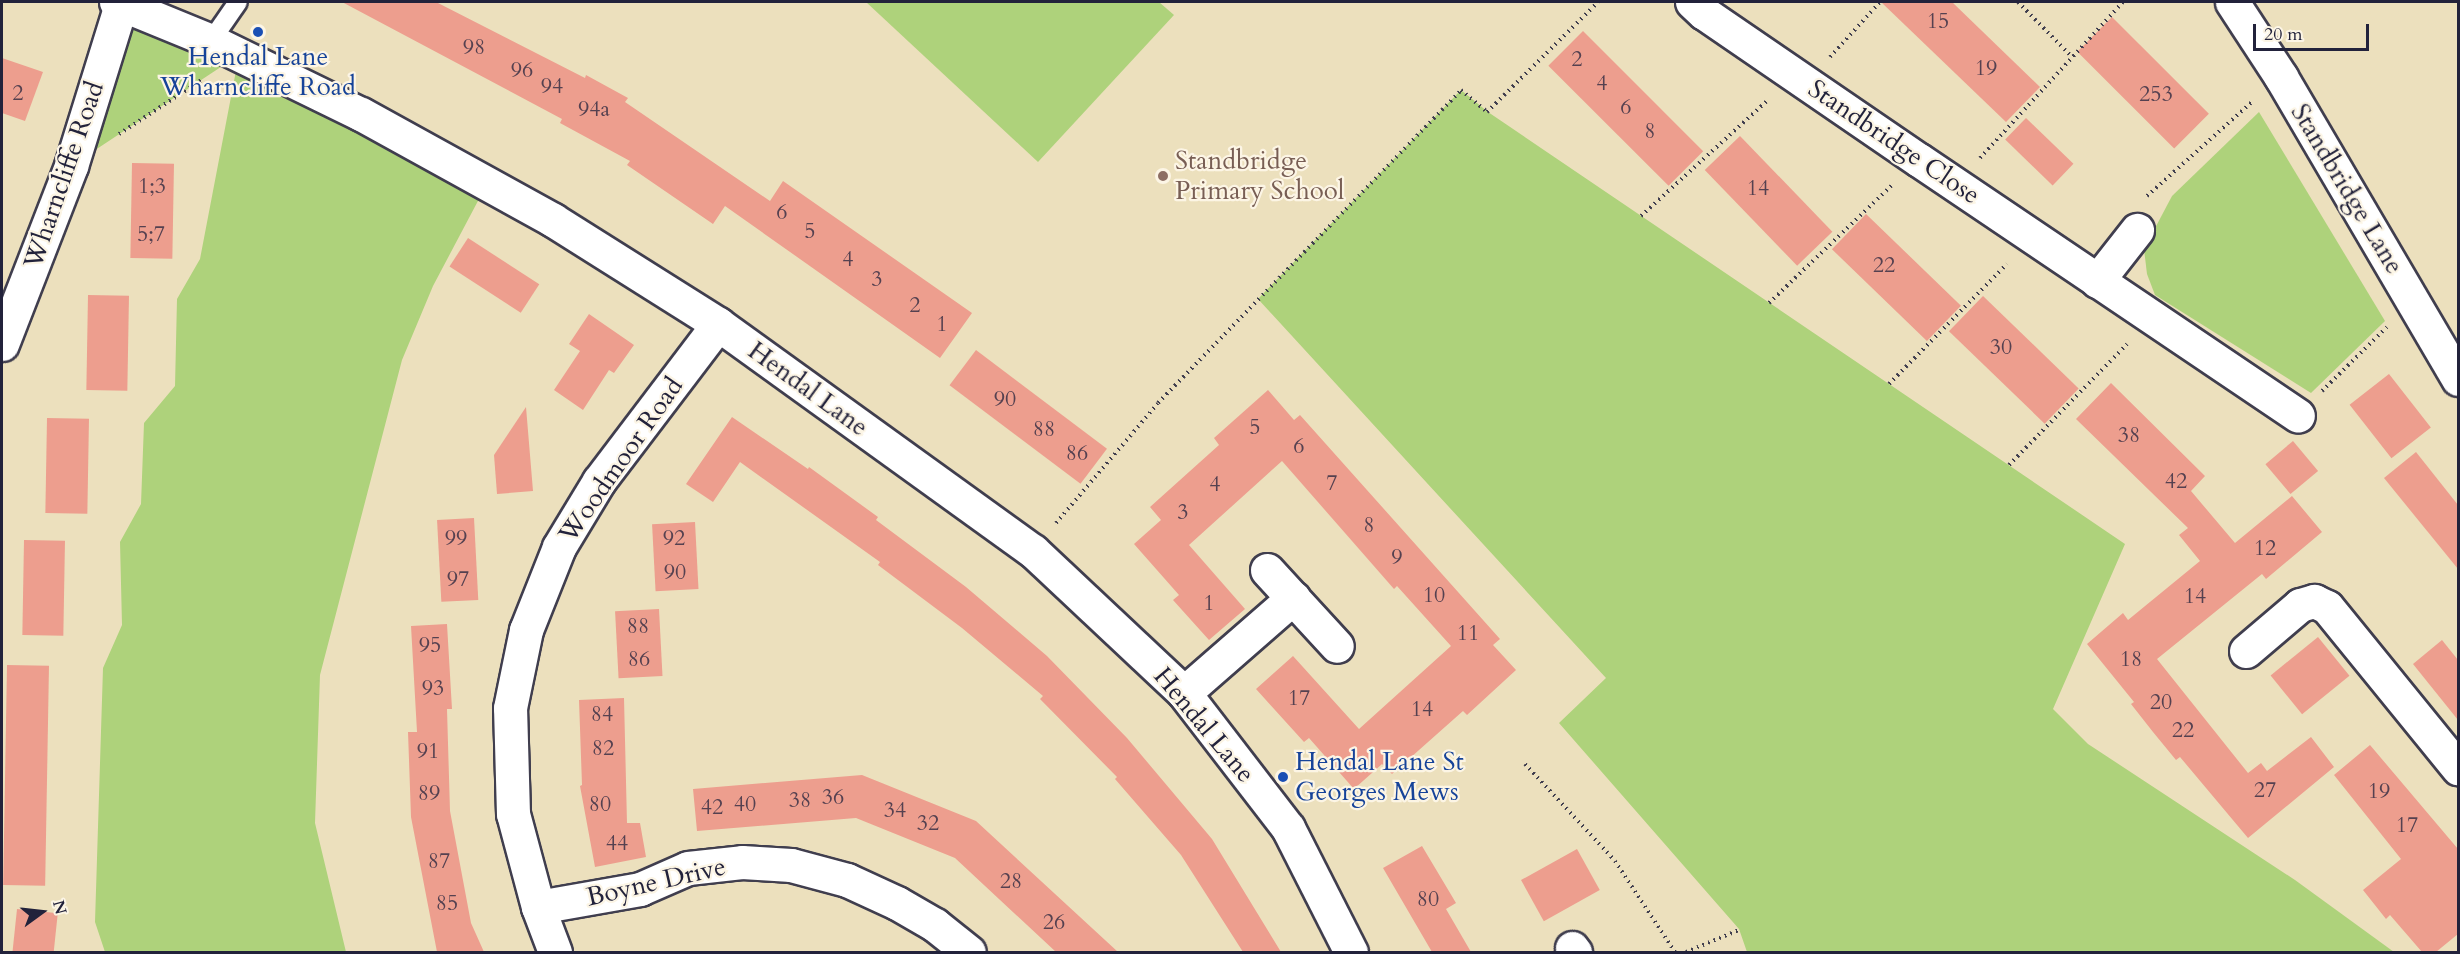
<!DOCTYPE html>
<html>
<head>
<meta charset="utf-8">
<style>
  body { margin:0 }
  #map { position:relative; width:2460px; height:954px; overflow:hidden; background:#ece0bd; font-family:Cardo,serif }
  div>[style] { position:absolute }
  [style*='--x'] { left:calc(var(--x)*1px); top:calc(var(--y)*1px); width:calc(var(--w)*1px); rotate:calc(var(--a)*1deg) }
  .green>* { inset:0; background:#aed27b }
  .building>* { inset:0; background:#ed9e8e; transform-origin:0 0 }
  .path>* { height:4px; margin-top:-2px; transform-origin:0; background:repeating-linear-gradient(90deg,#403e4e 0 1.5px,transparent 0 6px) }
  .roads { filter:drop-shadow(2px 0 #403e4e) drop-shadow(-2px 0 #403e4e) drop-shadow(0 2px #403e4e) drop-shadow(0 -2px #403e4e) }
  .lane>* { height:18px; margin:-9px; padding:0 9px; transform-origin:9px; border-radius:9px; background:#fff }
  .street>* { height:33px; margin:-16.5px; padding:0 16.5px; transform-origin:16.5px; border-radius:16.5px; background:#fff }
  .secondary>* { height:33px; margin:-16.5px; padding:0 16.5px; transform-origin:16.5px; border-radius:16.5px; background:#fff }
  .dots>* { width:16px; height:16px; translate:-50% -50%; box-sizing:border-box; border:3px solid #fcf5e5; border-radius:50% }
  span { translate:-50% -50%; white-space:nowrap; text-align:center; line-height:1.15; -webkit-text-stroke:4.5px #fcf5e5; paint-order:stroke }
  .number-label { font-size:22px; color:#554150 }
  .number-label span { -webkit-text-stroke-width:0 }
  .transit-label { font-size:26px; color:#164399 }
  .left { translate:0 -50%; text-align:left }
  .street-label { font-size:26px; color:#22223b }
  .education-label { font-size:26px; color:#785e54 }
  .frame { position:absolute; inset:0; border:3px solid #22223b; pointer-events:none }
  .north { position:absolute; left:12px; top:882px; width:60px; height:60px; -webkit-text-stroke:4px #fcf5e5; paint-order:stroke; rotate:75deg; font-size:16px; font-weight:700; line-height:24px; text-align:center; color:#22223b }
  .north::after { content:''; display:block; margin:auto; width:21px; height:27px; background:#22223b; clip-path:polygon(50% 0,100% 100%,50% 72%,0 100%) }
  .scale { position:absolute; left:2253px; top:24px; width:116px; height:27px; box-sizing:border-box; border:3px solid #22223b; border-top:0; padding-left:8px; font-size:18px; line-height:21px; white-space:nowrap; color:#22223b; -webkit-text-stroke:4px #fcf5e5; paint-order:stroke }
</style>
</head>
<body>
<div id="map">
  <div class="green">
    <div style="clip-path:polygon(866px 2px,1159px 2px,1174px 15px,1038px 162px)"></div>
    <div style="clip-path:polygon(121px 4px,211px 41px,361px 114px,488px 182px,433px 286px,402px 360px,320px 675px,315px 823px,346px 952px,105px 952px,95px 922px,103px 668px,122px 625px,120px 542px,141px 504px,144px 423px,175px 386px,177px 299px,200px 259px,239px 55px,71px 166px)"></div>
    <div style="clip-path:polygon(1461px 90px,1488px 112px,2125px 544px,2053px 709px,2088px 744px,2295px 880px,2394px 952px,1747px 952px,1739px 929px,1559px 723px,1606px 678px,1258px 299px)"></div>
    <div style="clip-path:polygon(2259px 112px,2385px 321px,2311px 393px,2155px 295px,2147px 274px,2144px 249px,2172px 196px)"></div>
  </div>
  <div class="building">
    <div style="clip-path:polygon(342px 2px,436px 2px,585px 78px,586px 75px,628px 98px,625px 102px,770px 201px,783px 181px,972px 313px,940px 358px,725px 206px,713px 224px,627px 165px,630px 161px,560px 123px,562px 119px)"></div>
    <div style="clip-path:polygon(1881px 2px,1952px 2px,2040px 87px,2006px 122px)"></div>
    <div style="left:2112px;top:17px;width:137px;height:49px;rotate:45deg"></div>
    <div style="left:1583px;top:31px;width:170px;height:49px;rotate:45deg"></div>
    <div style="clip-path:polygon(2px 58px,43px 72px,25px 121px,2px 113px)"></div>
    <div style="left:2026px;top:118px;width:66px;height:30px;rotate:44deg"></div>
    <div style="left:1740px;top:136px;width:133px;height:49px;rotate:46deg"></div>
    <div style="left:132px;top:163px;width:42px;height:95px;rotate:1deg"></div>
    <div style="left:1866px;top:214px;width:132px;height:49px;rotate:44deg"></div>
    <div style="left:468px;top:238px;width:85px;height:34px;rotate:33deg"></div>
    <div style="left:88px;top:295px;width:41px;height:95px;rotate:1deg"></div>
    <div style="left:1983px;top:296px;width:133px;height:49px;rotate:44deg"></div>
    <div style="clip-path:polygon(589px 314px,634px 345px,614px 373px,609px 370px,583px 410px,554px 390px,580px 351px,569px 344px)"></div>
    <div style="left:976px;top:350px;width:164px;height:44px;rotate:37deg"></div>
    <div style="left:2389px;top:374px;width:68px;height:50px;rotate:52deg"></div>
    <div style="clip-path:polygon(2111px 383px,2205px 476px,2191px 491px,2235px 543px,2292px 496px,2322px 532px,2266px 579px,2262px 574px,2157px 659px,2248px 773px,2261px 763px,2267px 771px,2311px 737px,2334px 767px,2248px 838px,2180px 757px,2176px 760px,2153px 732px,2131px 704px,2134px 702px,2087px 644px,2123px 613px,2128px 620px,2200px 561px,2179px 535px,2188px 528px,2076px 419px)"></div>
    <div style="clip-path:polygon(1268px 390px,1294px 420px,1300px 415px,1500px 639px,1493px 645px,1516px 670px,1467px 715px,1463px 711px,1392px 774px,1382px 764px,1354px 789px,1309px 738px,1304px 742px,1256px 689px,1293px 656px,1359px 729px,1451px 646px,1397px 586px,1394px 589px,1282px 461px,1189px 545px,1245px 609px,1209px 640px,1173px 600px,1179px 595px,1134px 544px,1161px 520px,1150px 507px,1219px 445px,1214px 438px)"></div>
    <div style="clip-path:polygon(526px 407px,533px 491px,497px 494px,494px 455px)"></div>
    <div style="clip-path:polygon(732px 417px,808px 469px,809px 467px,878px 517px,876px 520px,966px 587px,1047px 656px,1127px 738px,1212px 839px,1281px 952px,1243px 952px,1181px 855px,1115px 779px,1117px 777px,1040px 699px,1043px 696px,962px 628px,878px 565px,880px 562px,740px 462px,713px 502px,686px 484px)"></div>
    <div style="left:47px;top:418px;width:42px;height:95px;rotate:1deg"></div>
    <div style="left:2293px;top:441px;width:39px;height:36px;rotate:50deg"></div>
    <div style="clip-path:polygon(2416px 452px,2458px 505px,2458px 569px,2384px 478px)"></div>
    <div style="left:474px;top:518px;width:82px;height:37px;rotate:87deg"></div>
    <div style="left:695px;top:522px;width:67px;height:43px;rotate:87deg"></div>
    <div style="left:24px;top:540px;width:41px;height:95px;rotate:1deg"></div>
    <div style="left:659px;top:609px;width:67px;height:44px;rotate:87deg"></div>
    <div style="clip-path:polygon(447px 624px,452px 709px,447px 709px,450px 811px,471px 923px,484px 952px,437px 952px,411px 817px,408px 732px,417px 732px,411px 626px)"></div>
    <div style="left:2318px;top:637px;width:50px;height:61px;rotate:51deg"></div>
    <div style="clip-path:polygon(2442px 640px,2458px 660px,2458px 720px,2413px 664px)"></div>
    <div style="left:7px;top:665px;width:42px;height:220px;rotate:1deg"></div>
    <div style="clip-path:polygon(624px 698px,627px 823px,640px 823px,646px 857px,595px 867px,580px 786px,582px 785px,579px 700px)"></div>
    <div style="clip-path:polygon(2370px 745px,2458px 849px,2458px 934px,2436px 952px,2422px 952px,2390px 915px,2386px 919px,2363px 890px,2401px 859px,2334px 775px)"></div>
    <div style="clip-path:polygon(862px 775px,976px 821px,1118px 952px,1056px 952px,955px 858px,856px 818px,697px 831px,693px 789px)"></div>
    <div style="clip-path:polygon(1422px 846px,1456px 903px,1446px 909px,1471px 952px,1432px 952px,1383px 868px)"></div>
    <div style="left:1577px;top:849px;width:47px;height:64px;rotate:61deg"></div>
    <div style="left:17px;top:909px;width:41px;height:43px;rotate:6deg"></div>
  </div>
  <div class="path">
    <div style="--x:2018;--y:2;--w:76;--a:45.5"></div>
    <div style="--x:1830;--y:57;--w:74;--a:-47.7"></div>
    <div style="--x:119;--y:134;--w:100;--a:-33.2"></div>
    <div style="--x:1980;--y:158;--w:212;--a:-47.5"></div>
    <div style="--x:2147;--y:196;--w:142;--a:-41.9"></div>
    <div style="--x:1641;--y:216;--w:172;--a:-42.4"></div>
    <div style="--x:1769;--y:303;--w:170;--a:-43.8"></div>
    <div style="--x:1889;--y:384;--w:168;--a:-45.5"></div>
    <div style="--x:2322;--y:391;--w:91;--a:-44.6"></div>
    <div style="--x:2009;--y:465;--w:169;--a:-45.7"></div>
    <div style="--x:1056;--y:523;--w:157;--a:-49.6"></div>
    <div style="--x:1158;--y:403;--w:436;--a:-45.9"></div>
    <div style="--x:1461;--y:90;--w:34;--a:40"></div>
    <div style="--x:1487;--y:112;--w:156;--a:-44.7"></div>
    <div style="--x:1525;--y:764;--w:132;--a:47.1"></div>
    <div style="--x:1615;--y:861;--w:109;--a:56.6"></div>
    <div style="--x:1686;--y:952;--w:57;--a:-22.5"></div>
  </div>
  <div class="roads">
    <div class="lane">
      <div style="--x:211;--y:41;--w:47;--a:-55.3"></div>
    </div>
    <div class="street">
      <div style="--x:1692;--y:2;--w:16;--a:43"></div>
      <div style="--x:1704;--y:13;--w:260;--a:34.4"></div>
      <div style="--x:1919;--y:160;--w:457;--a:34"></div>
      <div style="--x:2097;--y:281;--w:65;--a:-51.9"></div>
      <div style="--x:2;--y:344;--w:191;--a:-68.8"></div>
      <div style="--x:71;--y:166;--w:170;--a:-72.8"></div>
      <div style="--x:1267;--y:570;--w:103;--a:47.4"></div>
      <div style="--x:2246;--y:651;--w:71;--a:-40.4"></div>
      <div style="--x:2300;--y:605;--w:15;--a:-16"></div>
      <div style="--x:2314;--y:601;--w:14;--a:25"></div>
      <div style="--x:2327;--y:607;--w:208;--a:50.9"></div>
      <div style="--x:1184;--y:693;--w:145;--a:-41.1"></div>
      <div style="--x:538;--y:907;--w:104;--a:-10"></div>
      <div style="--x:640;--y:889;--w:52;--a:-23.6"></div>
      <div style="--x:688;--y:868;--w:54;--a:-6.3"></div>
      <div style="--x:742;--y:862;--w:49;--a:3.5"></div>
      <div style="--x:791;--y:865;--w:58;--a:15"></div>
      <div style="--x:847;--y:880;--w:55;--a:24.7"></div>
      <div style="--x:897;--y:903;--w:44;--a:30.1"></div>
      <div style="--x:935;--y:925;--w:43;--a:38.5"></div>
      <div style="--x:1572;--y:948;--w:5;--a:53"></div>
      <div style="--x:555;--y:952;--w:48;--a:-110.7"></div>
      <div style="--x:538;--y:907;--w:96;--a:-105"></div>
      <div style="--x:513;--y:814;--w:106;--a:-91.6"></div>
      <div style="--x:510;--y:708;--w:80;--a:-78.4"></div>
      <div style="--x:526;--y:630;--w:89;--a:-68.3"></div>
      <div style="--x:559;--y:547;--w:77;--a:-58.8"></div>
      <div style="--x:599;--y:481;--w:197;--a:-52.8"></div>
    </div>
    <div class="secondary">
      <div style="--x:116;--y:2;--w:103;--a:22.3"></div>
      <div style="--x:211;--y:41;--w:167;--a:26"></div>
      <div style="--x:361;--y:114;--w:219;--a:28.9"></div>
      <div style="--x:553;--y:220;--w:195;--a:32.2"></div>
      <div style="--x:718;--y:324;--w:388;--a:35.8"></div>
      <div style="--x:1033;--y:551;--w:207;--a:43.2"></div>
      <div style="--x:1184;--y:693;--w:170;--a:52.4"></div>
      <div style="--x:1288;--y:828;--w:139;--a:63.1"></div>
      <div style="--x:2232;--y:2;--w:90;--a:56.8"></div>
      <div style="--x:2281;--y:77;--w:350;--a:59.6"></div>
    </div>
  </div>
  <div class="dots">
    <div style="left:258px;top:32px;background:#1a4fb4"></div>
    <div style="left:1163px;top:176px;background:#8d6e63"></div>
    <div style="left:1283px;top:777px;background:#1a4fb4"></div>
  </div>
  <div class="number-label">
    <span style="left:1938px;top:22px">15</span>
    <span style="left:474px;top:48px">98</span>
    <span style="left:1577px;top:60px">2</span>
    <span style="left:1986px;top:69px">19</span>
    <span style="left:522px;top:71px">96</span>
    <span style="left:1602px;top:84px">4</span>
    <span style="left:552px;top:87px">94</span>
    <span style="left:18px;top:94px">2</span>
    <span style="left:2156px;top:95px">253</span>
    <span style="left:1626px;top:108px">6</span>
    <span style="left:594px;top:110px">94a</span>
    <span style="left:1650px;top:132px">8</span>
    <span style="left:152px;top:187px">1;3</span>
    <span style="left:1758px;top:189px">14</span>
    <span style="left:782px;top:213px">6</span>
    <span style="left:810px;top:232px">5</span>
    <span style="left:151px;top:235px">5;7</span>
    <span style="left:848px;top:260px">4</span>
    <span style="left:1884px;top:266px">22</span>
    <span style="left:877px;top:280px">3</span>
    <span style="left:915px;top:306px">2</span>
    <span style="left:942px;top:325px">1</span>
    <span style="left:2001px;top:348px">30</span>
    <span style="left:1005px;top:400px">90</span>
    <span style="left:1255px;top:428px">5</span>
    <span style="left:1044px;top:430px">88</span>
    <span style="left:2129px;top:436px">38</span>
    <span style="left:1299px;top:447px">6</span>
    <span style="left:1077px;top:454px">86</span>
    <span style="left:2176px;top:482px">42</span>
    <span style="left:1332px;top:484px">7</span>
    <span style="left:1215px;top:485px">4</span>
    <span style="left:1183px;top:513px">3</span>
    <span style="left:1369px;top:526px">8</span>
    <span style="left:456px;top:539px">99</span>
    <span style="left:674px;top:539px">92</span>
    <span style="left:2265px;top:549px">12</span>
    <span style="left:1397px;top:558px">9</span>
    <span style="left:675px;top:573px">90</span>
    <span style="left:458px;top:580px">97</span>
    <span style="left:1434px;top:596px">10</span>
    <span style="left:2195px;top:597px">14</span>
    <span style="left:1209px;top:604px">1</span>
    <span style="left:638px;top:627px">88</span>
    <span style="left:1468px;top:634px">11</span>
    <span style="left:430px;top:646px">95</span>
    <span style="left:639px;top:660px">86</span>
    <span style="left:2131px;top:660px">18</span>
    <span style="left:433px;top:689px">93</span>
    <span style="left:1299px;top:699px">17</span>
    <span style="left:2161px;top:703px">20</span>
    <span style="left:1422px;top:710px">14</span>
    <span style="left:602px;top:715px">84</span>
    <span style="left:2183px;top:731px">22</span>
    <span style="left:603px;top:749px">82</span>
    <span style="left:428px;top:752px">91</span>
    <span style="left:2265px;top:791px">27</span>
    <span style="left:2379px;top:792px">19</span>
    <span style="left:429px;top:794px">89</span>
    <span style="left:833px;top:798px">36</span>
    <span style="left:800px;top:801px">38</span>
    <span style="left:600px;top:805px">80</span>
    <span style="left:745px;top:805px">40</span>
    <span style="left:712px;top:808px">42</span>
    <span style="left:895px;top:811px">34</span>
    <span style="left:928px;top:824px">32</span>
    <span style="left:2407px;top:826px">17</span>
    <span style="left:617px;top:844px">44</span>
    <span style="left:439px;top:862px">87</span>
    <span style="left:1011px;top:882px">28</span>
    <span style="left:1428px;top:900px">80</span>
    <span style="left:447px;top:904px">85</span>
    <span style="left:1054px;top:923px">26</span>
  </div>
  <div class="transit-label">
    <span style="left:258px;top:72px">Hendal Lane<br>Wharncliffe Road</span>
    <span class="left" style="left:1295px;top:777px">Hendal Lane St<br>Georges Mews</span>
  </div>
  <div class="street-label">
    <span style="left:1894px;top:142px;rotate:34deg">Standbridge Close</span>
    <span style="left:64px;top:175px;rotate:-71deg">Wharncliffe Road</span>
    <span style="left:2347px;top:189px;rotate:59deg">Standbridge Lane</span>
    <span style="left:808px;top:389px;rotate:36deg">Hendal Lane</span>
    <span style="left:621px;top:460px;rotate:-55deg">Woodmoor Road</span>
    <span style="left:1204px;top:725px;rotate:50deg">Hendal Lane</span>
    <span style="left:656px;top:882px;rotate:-13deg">Boyne Drive</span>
  </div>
  <div class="education-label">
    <span class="left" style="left:1175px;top:176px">Standbridge<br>Primary School</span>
  </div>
  <div class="frame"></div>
  <div class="north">N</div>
  <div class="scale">20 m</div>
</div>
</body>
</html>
